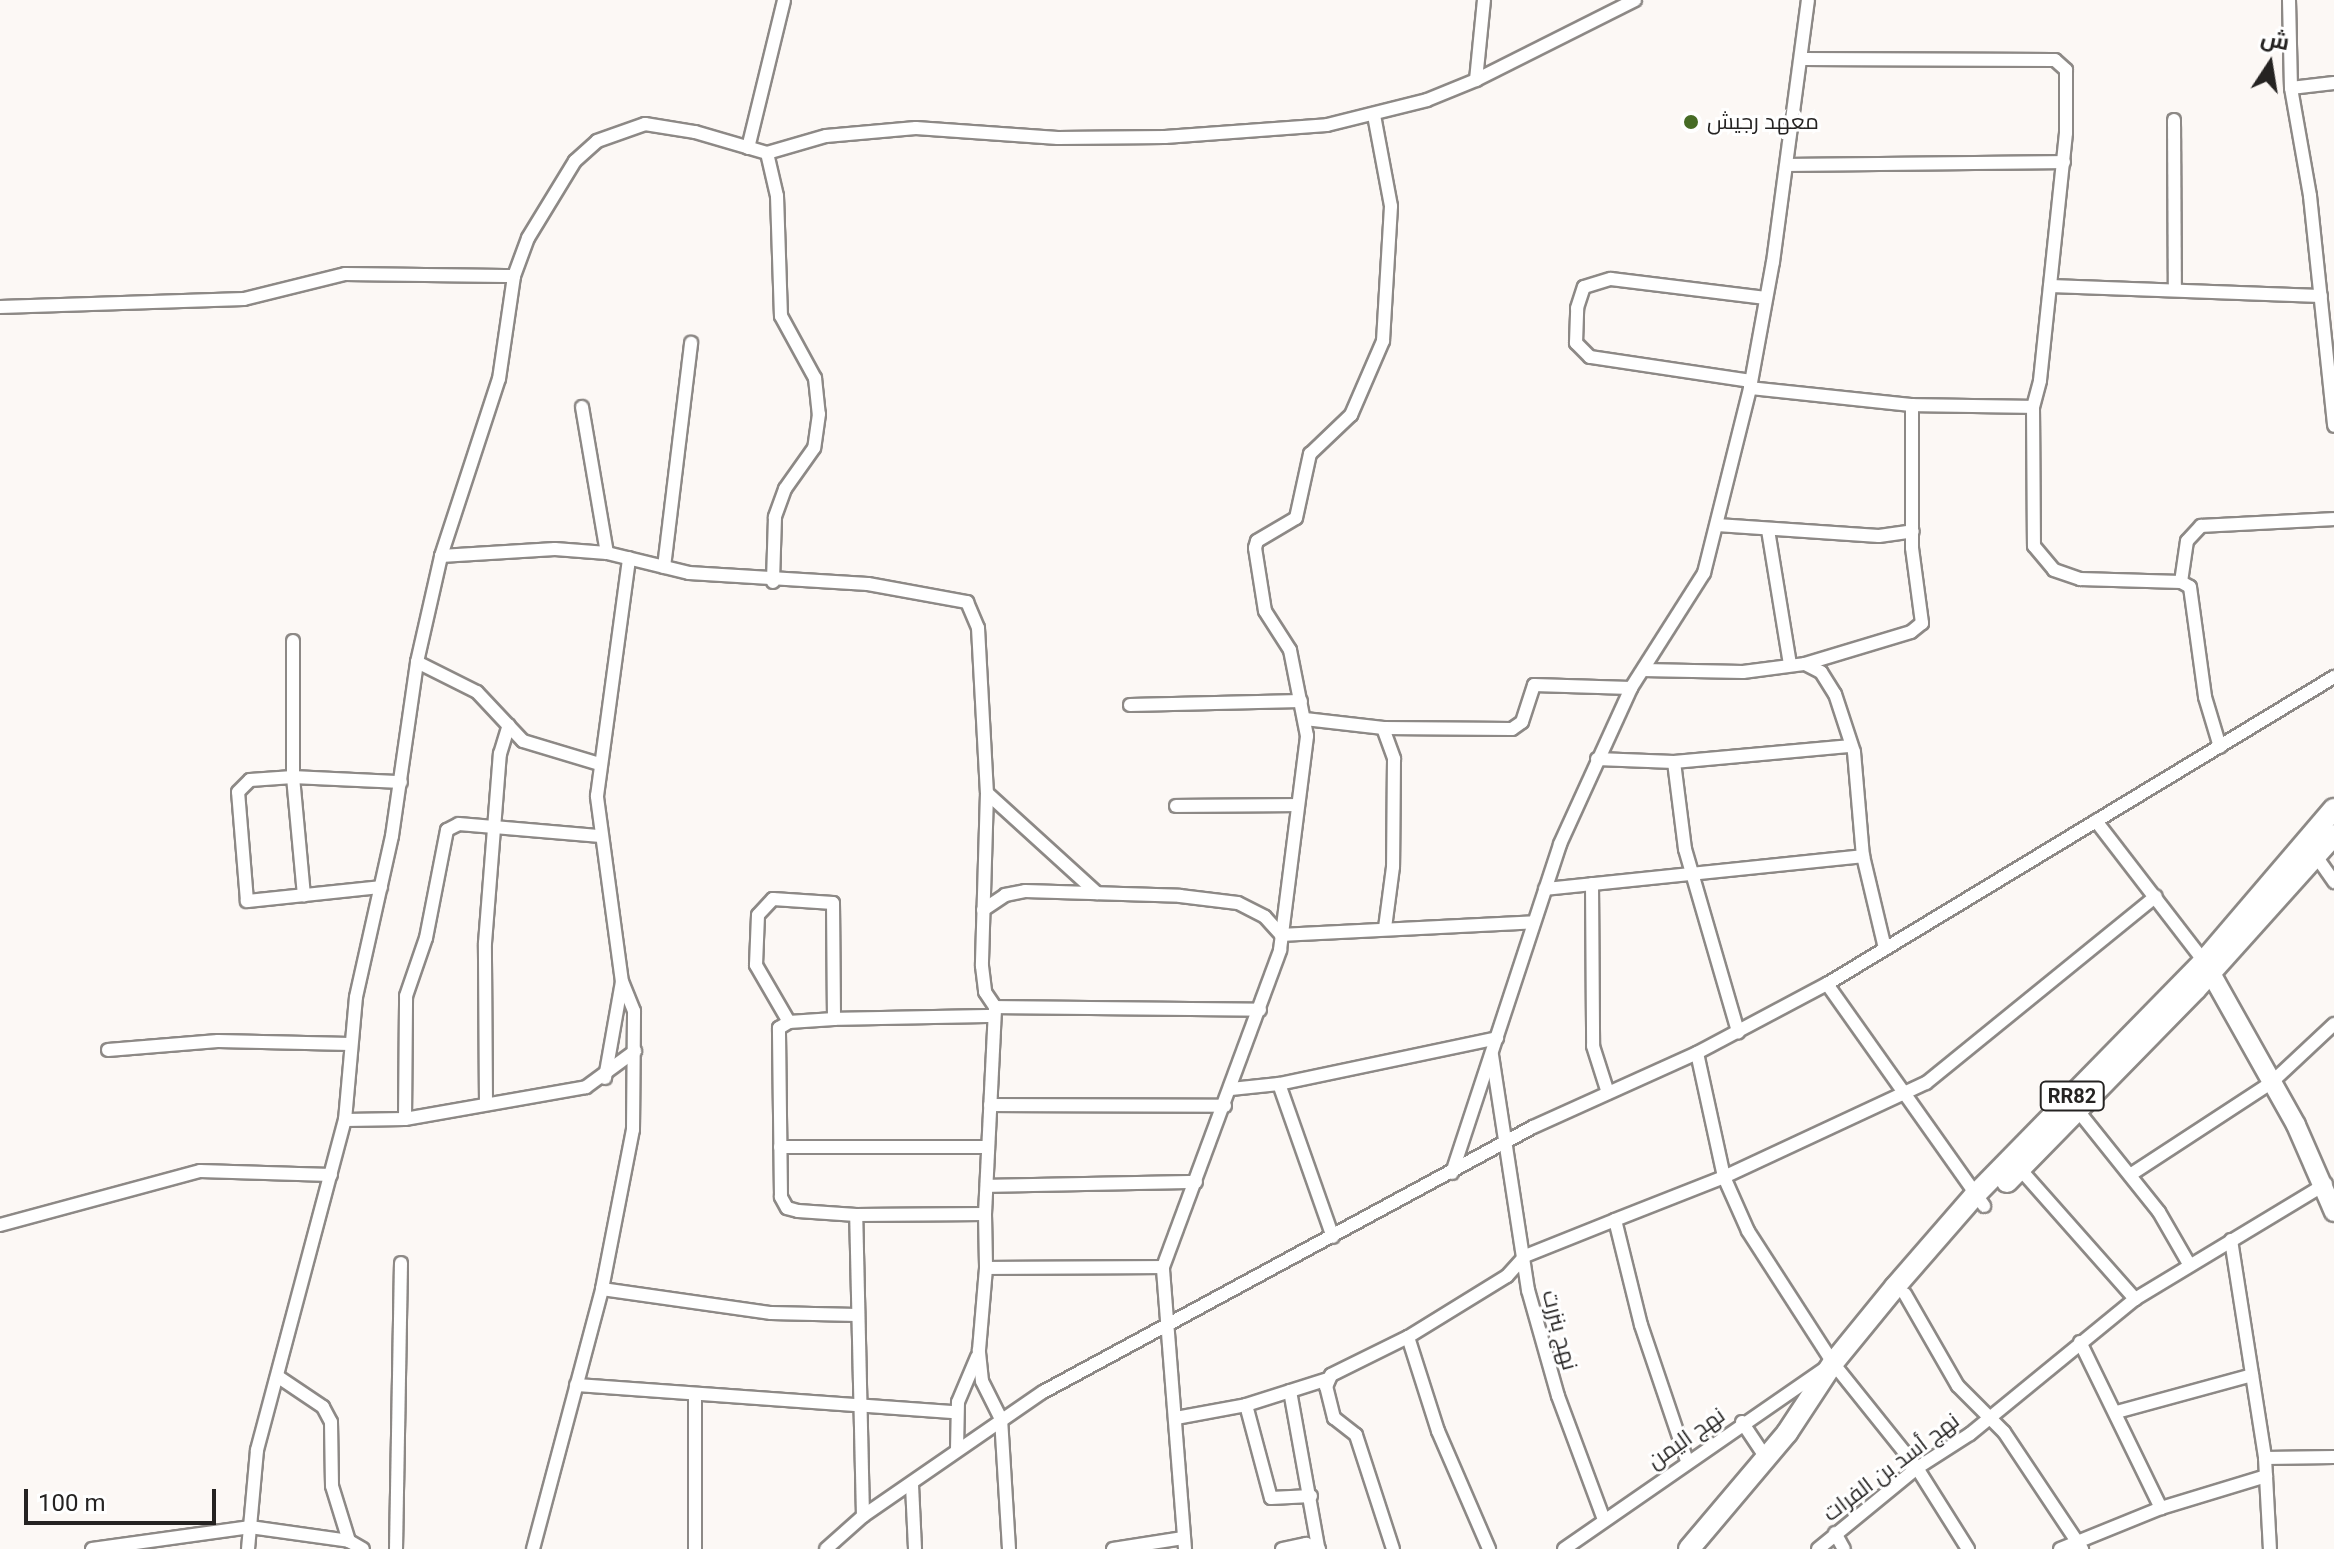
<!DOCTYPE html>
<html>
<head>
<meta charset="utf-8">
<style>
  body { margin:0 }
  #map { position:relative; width:2334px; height:1549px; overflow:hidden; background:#fcf8f5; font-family:Roboto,Cairo,sans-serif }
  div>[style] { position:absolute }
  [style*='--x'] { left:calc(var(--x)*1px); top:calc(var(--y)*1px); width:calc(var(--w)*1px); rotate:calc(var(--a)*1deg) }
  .roads { filter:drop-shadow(2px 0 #8d8986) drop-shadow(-2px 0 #8d8986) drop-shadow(0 2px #8d8986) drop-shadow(0 -2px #8d8986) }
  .street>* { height:12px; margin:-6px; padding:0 6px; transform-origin:6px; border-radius:6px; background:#fff }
  .secondary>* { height:18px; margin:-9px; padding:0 9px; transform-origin:9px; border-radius:9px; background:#fff }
  .primary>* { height:20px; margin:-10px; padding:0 10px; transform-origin:10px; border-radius:10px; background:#fff }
  .dots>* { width:22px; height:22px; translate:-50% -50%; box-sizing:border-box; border:4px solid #fff; border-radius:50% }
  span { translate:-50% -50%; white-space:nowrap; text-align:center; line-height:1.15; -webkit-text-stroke:6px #fff; paint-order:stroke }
  .shield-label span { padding:2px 6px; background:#fff; border:2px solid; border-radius:6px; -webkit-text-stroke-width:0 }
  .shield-label { font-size:20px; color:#252322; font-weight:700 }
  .poi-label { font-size:22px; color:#252322 }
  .left { translate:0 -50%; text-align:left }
  .street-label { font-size:22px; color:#252322 }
  .north { position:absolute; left:2230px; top:24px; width:80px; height:80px; -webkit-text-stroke:6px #fff; paint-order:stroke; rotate:12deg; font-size:22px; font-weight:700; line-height:32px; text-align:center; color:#252322 }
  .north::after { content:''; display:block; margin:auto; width:28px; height:36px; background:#252322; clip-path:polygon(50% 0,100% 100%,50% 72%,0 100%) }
  .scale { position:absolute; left:24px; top:1489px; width:192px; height:36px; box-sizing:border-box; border:4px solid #252322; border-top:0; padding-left:10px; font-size:24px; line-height:28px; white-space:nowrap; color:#252322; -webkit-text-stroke:6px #fff; paint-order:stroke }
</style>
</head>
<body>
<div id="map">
  <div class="roads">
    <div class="street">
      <div style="--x:2289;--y:0;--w:88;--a:88.7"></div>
      <div style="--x:2291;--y:88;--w:43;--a:-6.6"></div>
      <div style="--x:1802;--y:59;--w:253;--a:0.2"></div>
      <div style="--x:2055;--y:60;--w:15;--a:42"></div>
      <div style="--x:2066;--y:70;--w:63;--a:90"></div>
      <div style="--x:2066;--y:133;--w:249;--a:96"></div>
      <div style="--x:2040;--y:381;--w:27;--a:105"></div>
      <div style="--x:2033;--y:407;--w:121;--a:-179.1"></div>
      <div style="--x:1476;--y:80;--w:80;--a:-84.3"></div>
      <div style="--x:2291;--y:88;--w:110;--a:80"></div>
      <div style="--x:2310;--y:196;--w:231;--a:84"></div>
      <div style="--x:2174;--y:120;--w:169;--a:89.7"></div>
      <div style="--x:748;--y:148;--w:152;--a:-76.3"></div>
      <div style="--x:767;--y:153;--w:44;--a:76.9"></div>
      <div style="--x:777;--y:196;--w:120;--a:88.1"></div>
      <div style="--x:781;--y:316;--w:71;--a:61.3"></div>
      <div style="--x:815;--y:378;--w:36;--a:84"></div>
      <div style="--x:819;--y:414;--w:34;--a:98"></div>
      <div style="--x:814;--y:448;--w:50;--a:125.3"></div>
      <div style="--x:785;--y:489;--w:30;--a:110"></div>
      <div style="--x:775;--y:517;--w:65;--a:91.8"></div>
      <div style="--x:1790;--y:165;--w:274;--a:-0.6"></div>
      <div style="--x:2050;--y:286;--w:271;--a:2.1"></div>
      <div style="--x:0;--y:307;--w:244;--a:-1.9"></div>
      <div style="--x:244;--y:299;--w:104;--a:-13.9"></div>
      <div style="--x:345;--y:274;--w:169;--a:0.7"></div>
      <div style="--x:1751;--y:381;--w:163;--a:-171.5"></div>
      <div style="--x:1590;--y:357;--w:20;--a:-135"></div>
      <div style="--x:1576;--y:343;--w:35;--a:-88"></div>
      <div style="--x:1577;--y:308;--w:22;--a:-72"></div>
      <div style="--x:1584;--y:287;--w:28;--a:-17"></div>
      <div style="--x:1611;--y:279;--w:156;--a:7"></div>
      <div style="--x:1750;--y:388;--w:163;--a:6"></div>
      <div style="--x:1912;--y:405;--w:143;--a:90"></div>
      <div style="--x:1912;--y:548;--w:76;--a:82.4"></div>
      <div style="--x:1922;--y:623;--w:14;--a:141"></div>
      <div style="--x:1911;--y:632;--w:111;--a:163.2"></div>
      <div style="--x:582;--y:407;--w:148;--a:80.3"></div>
      <div style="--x:2033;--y:407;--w:139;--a:89.6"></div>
      <div style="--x:2034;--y:546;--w:31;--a:50"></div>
      <div style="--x:2054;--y:570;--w:28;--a:19"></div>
      <div style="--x:2080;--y:579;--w:101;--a:1.7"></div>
      <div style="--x:2181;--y:582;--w:10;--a:29"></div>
      <div style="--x:2190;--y:587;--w:111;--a:82.2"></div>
      <div style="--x:2205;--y:697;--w:52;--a:73.3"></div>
      <div style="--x:1717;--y:525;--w:162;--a:3.9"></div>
      <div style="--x:1879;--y:536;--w:34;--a:-8"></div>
      <div style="--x:1768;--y:530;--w:136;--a:80.7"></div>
      <div style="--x:441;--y:556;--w:114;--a:-3.5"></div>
      <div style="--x:555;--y:549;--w:52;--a:4.4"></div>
      <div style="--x:607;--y:553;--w:84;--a:13.7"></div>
      <div style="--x:689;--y:573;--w:179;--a:3.5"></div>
      <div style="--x:868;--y:584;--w:101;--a:10.3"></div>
      <div style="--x:967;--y:602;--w:28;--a:67"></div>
      <div style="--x:978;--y:628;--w:165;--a:86.9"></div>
      <div style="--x:987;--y:793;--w:173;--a:91.7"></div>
      <div style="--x:982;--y:966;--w:26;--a:83"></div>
      <div style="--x:985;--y:992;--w:18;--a:56"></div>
      <div style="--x:664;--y:567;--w:226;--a:-83.1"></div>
      <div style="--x:2181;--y:582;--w:41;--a:-81.7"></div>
      <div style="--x:2187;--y:541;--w:21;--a:-47"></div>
      <div style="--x:2201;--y:526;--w:133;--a:-3"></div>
      <div style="--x:293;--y:641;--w:136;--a:90"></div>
      <div style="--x:293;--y:777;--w:119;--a:84.7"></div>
      <div style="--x:417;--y:662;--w:67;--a:26.6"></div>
      <div style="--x:477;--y:692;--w:67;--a:46.8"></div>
      <div style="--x:523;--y:741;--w:79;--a:16.8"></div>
      <div style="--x:1643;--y:670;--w:100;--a:1.1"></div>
      <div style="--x:1743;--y:672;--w:63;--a:-7.4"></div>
      <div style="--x:1805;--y:664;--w:18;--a:27"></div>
      <div style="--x:1821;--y:672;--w:26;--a:58"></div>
      <div style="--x:1835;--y:694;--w:61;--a:71.9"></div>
      <div style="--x:1854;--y:752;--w:104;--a:85.1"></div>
      <div style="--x:1130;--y:705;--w:171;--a:-1.3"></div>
      <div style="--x:1305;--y:719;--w:79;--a:6.6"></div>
      <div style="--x:1383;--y:728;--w:129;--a:0.4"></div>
      <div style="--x:1512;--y:729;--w:12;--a:-35"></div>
      <div style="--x:1522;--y:722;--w:39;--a:-72"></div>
      <div style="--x:1534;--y:685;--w:97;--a:1.8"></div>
      <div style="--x:1383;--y:728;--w:33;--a:70"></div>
      <div style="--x:1394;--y:759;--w:108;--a:90.5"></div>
      <div style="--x:1393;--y:867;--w:62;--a:97.5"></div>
      <div style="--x:1597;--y:759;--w:77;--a:2.2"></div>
      <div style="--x:1674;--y:762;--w:178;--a:-5.2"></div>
      <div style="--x:1674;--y:762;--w:88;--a:82.8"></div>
      <div style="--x:1685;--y:849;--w:191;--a:73.8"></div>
      <div style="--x:987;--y:793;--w:149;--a:42.3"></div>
      <div style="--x:1176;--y:806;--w:122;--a:-0.5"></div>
      <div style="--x:2096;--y:821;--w:177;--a:52.4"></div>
      <div style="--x:2316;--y:856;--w:32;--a:55"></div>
      <div style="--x:1592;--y:884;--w:162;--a:89.6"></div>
      <div style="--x:1593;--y:1046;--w:49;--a:72.3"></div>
      <div style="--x:381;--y:887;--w:135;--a:174"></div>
      <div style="--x:247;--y:901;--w:109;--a:-94.7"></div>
      <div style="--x:238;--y:792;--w:17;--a:-45"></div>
      <div style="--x:250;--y:780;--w:43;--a:-4"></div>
      <div style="--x:293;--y:777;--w:108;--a:2.7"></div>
      <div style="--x:1545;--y:889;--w:320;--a:-5.9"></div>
      <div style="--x:1863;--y:856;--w:95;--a:76.6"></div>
      <div style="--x:983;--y:910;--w:27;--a:-34"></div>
      <div style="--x:1005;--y:895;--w:20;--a:-11"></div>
      <div style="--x:1025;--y:891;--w:155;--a:1.8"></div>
      <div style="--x:1180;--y:896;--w:58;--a:6.9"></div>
      <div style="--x:1238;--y:903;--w:30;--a:27"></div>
      <div style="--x:1265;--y:917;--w:24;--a:48"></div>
      <div style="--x:1281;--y:935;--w:253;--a:-2.9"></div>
      <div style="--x:1827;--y:984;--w:272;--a:54.7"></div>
      <div style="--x:789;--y:1022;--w:66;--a:-120.1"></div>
      <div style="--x:756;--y:965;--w:50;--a:-87.7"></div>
      <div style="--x:758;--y:915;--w:22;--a:-47"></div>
      <div style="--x:773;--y:899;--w:60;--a:3.8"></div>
      <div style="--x:833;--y:903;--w:116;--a:89.5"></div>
      <div style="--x:108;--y:1050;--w:110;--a:-4.7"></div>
      <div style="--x:218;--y:1041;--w:132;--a:1.3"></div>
      <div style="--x:1697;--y:1053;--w:127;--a:77.7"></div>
      <div style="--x:1724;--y:1177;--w:59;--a:66"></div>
      <div style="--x:1748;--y:1231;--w:157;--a:57.2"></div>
      <div style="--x:1833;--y:1363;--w:134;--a:51.3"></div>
      <div style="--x:1917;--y:1468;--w:96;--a:57.8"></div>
      <div style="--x:1492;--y:1055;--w:238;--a:81.3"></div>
      <div style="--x:1528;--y:1290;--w:110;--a:74.2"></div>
      <div style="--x:1558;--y:1396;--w:132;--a:69.6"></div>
      <div style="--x:605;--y:1078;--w:97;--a:-80"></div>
      <div style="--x:1279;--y:1084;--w:223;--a:-11.9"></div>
      <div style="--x:1231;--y:1089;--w:48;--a:-5.9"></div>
      <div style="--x:1279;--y:1084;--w:162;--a:70.6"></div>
      <div style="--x:486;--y:1103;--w:160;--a:-90.4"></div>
      <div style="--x:485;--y:943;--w:190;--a:-85.5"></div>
      <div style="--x:500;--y:754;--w:30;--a:-73"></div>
      <div style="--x:990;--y:1105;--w:235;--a:0.2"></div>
      <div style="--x:2079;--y:1112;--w:128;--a:51.3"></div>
      <div style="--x:2159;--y:1212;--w:60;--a:60"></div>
      <div style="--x:405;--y:1119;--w:123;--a:-89.5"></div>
      <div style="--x:406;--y:996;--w:61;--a:-71"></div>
      <div style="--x:426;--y:938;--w:110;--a:-79"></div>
      <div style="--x:447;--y:830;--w:13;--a:-27"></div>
      <div style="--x:459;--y:824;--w:142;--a:4.9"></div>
      <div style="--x:345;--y:1120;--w:60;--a:-1"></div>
      <div style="--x:405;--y:1119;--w:184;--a:-10"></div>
      <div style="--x:586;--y:1087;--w:61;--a:-36.3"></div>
      <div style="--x:780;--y:1147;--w:208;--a:0"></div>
      <div style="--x:2020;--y:1169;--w:174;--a:48.5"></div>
      <div style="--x:1452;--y:1173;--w:346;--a:-71.8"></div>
      <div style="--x:1560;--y:844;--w:171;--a:-65.5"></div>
      <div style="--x:1631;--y:688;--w:136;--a:-57.6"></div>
      <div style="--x:1704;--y:573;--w:191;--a:-76"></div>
      <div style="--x:1750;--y:388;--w:128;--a:-79.7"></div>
      <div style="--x:1773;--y:262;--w:264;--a:-82.4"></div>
      <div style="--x:2130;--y:1175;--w:170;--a:-33.2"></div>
      <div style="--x:2272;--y:1082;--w:85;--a:-43.1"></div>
      <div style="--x:987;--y:1186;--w:209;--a:-1.1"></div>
      <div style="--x:985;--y:1214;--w:207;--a:-87.2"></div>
      <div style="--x:995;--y:1007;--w:265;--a:0.6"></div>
      <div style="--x:856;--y:1215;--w:58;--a:-176.1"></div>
      <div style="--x:798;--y:1211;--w:11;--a:-165"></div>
      <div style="--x:787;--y:1208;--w:13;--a:-119"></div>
      <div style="--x:781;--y:1197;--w:169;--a:-90.7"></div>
      <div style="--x:779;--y:1028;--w:12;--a:-31"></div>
      <div style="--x:789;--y:1022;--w:45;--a:-3.8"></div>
      <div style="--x:834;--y:1019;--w:160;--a:-1.1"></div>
      <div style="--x:1615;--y:1220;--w:117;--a:-21.5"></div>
      <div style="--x:1724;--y:1177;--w:223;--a:-25"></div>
      <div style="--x:1926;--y:1083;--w:296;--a:-39.1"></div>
      <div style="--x:0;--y:1225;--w:207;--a:-15.1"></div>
      <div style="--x:200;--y:1171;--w:131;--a:1.7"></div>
      <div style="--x:2231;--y:1240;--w:221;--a:81.1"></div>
      <div style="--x:2265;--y:1458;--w:91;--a:86.9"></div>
      <div style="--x:602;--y:1289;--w:171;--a:8.1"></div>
      <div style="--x:771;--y:1313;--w:86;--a:1.3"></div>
      <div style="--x:1905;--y:1294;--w:106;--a:60.1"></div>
      <div style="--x:1958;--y:1386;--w:65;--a:45"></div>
      <div style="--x:2004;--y:1432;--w:141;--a:56.3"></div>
      <div style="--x:1408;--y:1337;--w:99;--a:72.3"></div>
      <div style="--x:1438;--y:1431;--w:129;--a:66.6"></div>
      <div style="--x:2080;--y:1342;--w:185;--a:64"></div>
      <div style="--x:280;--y:1378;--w:52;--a:34"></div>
      <div style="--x:323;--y:1407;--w:17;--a:62"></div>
      <div style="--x:331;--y:1422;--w:64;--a:89.1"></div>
      <div style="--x:332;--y:1486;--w:58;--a:72.8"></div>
      <div style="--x:576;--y:1385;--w:381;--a:4.1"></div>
      <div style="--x:1290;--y:1391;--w:158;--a:79.8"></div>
      <div style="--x:1246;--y:1405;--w:86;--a:-17.6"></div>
      <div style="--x:2117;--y:1412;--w:140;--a:-15.3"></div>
      <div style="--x:1176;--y:1418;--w:71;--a:-10.5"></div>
      <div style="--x:1246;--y:1405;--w:96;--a:75"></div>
      <div style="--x:1271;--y:1498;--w:40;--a:-2.9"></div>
      <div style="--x:1742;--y:1422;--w:43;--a:56.3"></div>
      <div style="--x:957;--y:1449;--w:47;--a:-88.8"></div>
      <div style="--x:958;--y:1402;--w:49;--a:-67.1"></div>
      <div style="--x:2265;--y:1458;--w:69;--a:-0.8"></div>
      <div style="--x:912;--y:1485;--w:64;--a:87.3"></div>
      <div style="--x:863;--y:1516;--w:301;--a:-91.3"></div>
      <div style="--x:856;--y:1215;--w:129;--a:-0.4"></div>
      <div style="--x:985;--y:1214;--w:54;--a:88.9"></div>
      <div style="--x:1835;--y:1533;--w:18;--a:61"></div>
      <div style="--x:92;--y:1549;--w:160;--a:-7.9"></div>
      <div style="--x:250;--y:1527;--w:100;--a:8"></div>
      <div style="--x:349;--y:1541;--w:16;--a:30"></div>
      <div style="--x:248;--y:1549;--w:99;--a:-84.8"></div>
      <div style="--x:257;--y:1450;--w:342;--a:-75.1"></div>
      <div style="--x:345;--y:1120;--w:123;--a:-84.9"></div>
      <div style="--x:356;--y:997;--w:165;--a:-77.4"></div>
      <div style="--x:392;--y:836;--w:176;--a:-81.8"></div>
      <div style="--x:417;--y:662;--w:109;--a:-77.2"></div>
      <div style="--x:441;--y:556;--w:186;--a:-71.9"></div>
      <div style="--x:499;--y:379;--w:104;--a:-81.7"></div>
      <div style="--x:514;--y:276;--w:40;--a:-69.8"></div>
      <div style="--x:528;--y:238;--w:90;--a:-58.6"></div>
      <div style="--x:575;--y:161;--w:30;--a:-42"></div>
      <div style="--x:597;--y:141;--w:51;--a:-19.5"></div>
      <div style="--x:645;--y:124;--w:51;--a:9.1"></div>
      <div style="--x:695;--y:132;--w:75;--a:16.3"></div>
      <div style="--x:767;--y:153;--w:61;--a:-16.1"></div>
      <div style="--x:826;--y:136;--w:90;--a:-5.1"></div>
      <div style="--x:916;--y:128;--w:142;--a:4"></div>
      <div style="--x:1058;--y:138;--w:107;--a:-0.5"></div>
      <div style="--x:1165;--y:137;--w:162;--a:-4.2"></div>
      <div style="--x:1327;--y:125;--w:103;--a:-14"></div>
      <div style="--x:1427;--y:100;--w:53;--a:-22.2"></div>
      <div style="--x:1476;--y:80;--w:178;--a:-26.7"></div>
      <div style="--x:396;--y:1549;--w:286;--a:-89"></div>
      <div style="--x:533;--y:1549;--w:269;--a:-75.1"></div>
      <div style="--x:602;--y:1289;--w:162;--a:-79"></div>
      <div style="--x:633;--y:1130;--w:119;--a:-89.5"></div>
      <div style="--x:634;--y:1011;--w:31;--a:-112"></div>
      <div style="--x:622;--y:982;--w:188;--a:-97.7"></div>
      <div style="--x:597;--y:796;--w:240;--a:-82.3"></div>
      <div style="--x:695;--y:1549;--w:154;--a:-90"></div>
      <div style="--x:826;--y:1549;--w:50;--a:-41.7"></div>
      <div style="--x:863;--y:1516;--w:219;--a:-34.6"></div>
      <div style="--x:1043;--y:1392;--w:557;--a:-28.41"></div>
      <div style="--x:1533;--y:1127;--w:180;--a:-24.3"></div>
      <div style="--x:1697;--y:1053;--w:147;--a:-28"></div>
      <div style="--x:1827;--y:984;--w:593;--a:-31.2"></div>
      <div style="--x:1009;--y:1549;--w:130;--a:-93.5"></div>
      <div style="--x:1001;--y:1419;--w:42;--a:-116.6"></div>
      <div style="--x:982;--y:1381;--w:31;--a:-96"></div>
      <div style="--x:979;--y:1350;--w:82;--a:-85.1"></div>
      <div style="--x:986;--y:1268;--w:177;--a:-0.3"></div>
      <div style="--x:1113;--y:1549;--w:71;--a:-8.9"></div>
      <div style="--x:1185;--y:1549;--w:283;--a:-94.5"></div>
      <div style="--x:1163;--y:1267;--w:338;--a:-69.7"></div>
      <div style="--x:1280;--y:950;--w:216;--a:-82.8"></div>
      <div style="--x:1307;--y:736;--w:88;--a:-101.2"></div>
      <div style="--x:1290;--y:650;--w:46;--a:-122.7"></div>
      <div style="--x:1265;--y:611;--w:64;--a:-99"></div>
      <div style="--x:1255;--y:548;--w:7;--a:-74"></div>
      <div style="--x:1257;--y:541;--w:45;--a:-30.5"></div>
      <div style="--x:1296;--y:518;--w:66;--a:-77.7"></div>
      <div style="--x:1310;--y:454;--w:57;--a:-43.6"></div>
      <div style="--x:1351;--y:415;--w:81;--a:-66.6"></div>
      <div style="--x:1383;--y:341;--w:135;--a:-86.6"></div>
      <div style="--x:1391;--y:206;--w:93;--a:-100.6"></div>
      <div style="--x:1282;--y:1549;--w:25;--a:-12"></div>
      <div style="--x:1306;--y:1544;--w:14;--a:21"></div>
      <div style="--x:1393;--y:1549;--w:120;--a:-108"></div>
      <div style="--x:1356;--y:1435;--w:28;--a:-142"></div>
      <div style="--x:1334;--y:1418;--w:32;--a:-104"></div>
      <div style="--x:1326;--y:1387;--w:13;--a:-67"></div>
      <div style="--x:1331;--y:1375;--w:86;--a:-26.3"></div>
      <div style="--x:1408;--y:1337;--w:116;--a:-31.6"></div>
      <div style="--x:1507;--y:1276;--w:27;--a:-48"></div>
      <div style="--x:1525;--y:1256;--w:97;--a:-21.8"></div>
      <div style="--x:1615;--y:1220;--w:108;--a:76.1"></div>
      <div style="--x:1641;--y:1325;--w:144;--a:71.3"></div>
      <div style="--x:1564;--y:1549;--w:316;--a:-34.7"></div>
      <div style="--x:1818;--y:1549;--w:128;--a:-39.3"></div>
      <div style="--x:1917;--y:1468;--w:63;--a:-32.7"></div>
      <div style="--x:1970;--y:1434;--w:213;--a:-39.3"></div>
      <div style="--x:2135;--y:1299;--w:223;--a:-31.1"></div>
      <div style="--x:2060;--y:1549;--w:109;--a:-22.1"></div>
      <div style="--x:2161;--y:1508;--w:110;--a:-16.9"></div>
    </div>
    <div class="secondary">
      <div style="--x:2204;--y:961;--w:188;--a:60.7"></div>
      <div style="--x:2296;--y:1125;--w:95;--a:66.4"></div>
    </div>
    <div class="primary">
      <div style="--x:2007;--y:1182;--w:270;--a:-45.6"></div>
      <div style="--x:2196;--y:989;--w:207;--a:-48.1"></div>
      <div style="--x:1689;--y:1549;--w:152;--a:-49.8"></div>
      <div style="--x:1787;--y:1433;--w:84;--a:-56.7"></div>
      <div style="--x:1833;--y:1363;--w:98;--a:-50.8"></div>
      <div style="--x:1895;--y:1287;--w:122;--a:-49"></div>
      <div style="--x:1975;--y:1195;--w:327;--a:-45.6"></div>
      <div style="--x:2204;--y:961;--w:200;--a:-49.5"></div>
    </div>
  </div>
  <div class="dots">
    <div style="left:1691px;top:122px;background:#466b25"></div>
  </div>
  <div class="shield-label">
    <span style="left:2072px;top:1096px">RR82</span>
  </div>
  <div class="poi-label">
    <span class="left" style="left:1707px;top:122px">معهد رجيش</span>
  </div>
  <div class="street-label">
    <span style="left:1560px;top:1330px;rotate:75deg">نهج بنزرت</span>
    <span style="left:1686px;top:1438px;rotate:-35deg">نهج اليمن</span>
    <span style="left:1891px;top:1467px;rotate:-37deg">نهج أسد بن الفرات</span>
  </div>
  <div class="north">ش</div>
  <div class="scale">100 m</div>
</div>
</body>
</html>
